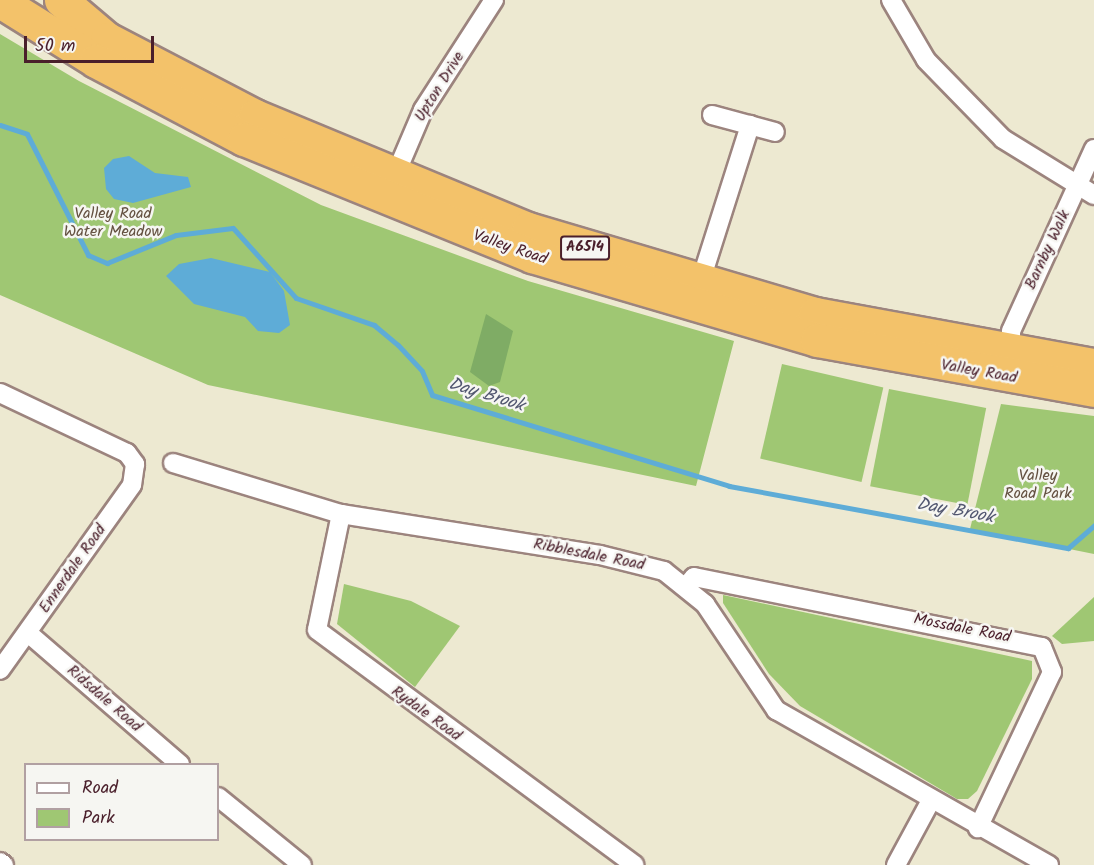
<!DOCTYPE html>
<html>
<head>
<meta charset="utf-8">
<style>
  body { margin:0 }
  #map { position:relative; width:1094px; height:865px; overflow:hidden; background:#ede9d1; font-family:Kalam,sans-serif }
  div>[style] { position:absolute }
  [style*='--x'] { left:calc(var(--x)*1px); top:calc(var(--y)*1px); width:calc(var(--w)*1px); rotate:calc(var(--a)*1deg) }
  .green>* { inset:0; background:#9fc773; transform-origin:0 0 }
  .forest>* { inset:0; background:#7fac65 }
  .water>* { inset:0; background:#5eacd7 }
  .stream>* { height:5px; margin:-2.5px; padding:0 2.5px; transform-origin:2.5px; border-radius:2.5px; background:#5eacd7 }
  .roads { filter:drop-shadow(2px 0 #9c847e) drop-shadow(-2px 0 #9c847e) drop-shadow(0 2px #9c847e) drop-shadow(0 -2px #9c847e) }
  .street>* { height:18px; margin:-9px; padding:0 9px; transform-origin:9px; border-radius:9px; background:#fff }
  .highway>* { height:33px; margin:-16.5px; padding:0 16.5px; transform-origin:16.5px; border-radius:16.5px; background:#f3c26a }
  span { translate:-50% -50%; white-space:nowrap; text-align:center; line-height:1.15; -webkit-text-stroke:5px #f6f6f2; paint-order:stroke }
  .shield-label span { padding:2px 4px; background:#f6f6f2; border:2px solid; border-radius:4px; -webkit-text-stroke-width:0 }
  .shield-label { font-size:15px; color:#4a1f2b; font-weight:700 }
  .street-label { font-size:16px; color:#4a1f2b }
  .park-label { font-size:16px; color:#645141 }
  .water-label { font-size:18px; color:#525770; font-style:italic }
  .legend { position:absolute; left:24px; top:763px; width:195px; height:78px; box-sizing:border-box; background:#f6f6f2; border:2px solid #b1a0a2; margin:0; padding:8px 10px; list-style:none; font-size:18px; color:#4a1f2b }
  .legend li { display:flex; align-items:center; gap:12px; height:30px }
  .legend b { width:30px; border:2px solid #b1a0a2 }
  .scale { position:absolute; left:24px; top:36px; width:130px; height:27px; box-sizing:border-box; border:3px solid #4a1f2b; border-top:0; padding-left:8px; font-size:18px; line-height:21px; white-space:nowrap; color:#4a1f2b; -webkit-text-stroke:4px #f6f6f2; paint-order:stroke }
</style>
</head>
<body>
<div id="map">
  <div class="green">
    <div style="clip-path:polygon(0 34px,79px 81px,321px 205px,528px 281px,734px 341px,696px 486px,208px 385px,0 295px)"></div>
    <div style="left:782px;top:364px;width:104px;height:97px;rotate:13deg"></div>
    <div style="left:889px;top:389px;width:99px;height:99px;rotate:11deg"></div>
    <div style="clip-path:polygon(1001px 404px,1094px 416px,1094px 554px,970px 529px)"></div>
    <div style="clip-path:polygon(344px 584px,411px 601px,460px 626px,415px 687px,337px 624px)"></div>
    <div style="clip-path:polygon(723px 595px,1032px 661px,1032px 679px,977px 791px,968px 799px,957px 799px,800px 706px,769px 674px,723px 603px)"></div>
    <div style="clip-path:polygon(1094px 597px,1094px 641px,1062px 644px,1052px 636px)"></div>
  </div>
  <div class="forest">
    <div style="clip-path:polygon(486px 314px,513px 331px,500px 382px,489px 386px,470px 372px)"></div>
  </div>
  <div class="water">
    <div style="clip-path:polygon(129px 156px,155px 173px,188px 177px,191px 187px,133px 203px,114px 199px,106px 189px,104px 168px,113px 159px)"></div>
    <div style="clip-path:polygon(211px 258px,270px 272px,284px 291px,290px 325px,279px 333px,258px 331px,245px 317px,194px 304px,166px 276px,179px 264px)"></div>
  </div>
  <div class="stream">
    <div style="--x:0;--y:125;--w:28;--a:18"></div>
    <div style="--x:27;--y:134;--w:136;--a:63.2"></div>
    <div style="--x:88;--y:255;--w:21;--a:23"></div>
    <div style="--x:107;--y:263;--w:74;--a:-22.1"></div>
    <div style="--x:176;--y:235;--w:57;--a:-7"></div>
    <div style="--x:233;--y:228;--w:94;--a:48"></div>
    <div style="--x:296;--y:298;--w:83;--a:19.1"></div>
    <div style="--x:374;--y:325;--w:31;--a:40"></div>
    <div style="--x:398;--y:345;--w:35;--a:47"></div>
    <div style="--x:422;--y:371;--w:26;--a:67"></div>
    <div style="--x:432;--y:395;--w:311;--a:17"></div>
    <div style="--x:729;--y:486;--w:345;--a:10.4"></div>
    <div style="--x:1068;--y:548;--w:35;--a:-41"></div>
  </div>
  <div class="roads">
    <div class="street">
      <div style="--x:891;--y:0;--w:69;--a:59.7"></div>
      <div style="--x:926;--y:60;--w:110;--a:45.7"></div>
      <div style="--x:1003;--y:139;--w:107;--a:31.6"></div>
      <div style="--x:712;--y:115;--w:65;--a:15.1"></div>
      <div style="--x:394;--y:178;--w:74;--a:-66.9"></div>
      <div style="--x:423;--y:110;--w:131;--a:-57.2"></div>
      <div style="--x:700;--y:283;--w:166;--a:-72.4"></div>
      <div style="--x:1010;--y:353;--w:22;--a:-87"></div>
      <div style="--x:1011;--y:331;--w:200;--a:-65.5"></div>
      <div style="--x:0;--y:393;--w:140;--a:25.3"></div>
      <div style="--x:127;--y:453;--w:14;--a:54"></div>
      <div style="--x:135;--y:464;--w:21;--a:98"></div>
      <div style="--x:132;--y:485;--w:227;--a:125.5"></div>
      <div style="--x:173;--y:463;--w:176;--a:16.9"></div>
      <div style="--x:341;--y:514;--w:262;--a:9"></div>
      <div style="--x:600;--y:555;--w:66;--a:14"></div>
      <div style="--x:664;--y:571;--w:53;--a:38.8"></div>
      <div style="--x:705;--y:604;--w:128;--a:56.2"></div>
      <div style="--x:776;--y:710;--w:314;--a:29.6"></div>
      <div style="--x:341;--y:514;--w:118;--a:101.7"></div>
      <div style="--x:317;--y:630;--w:395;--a:36.5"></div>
      <div style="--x:688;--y:584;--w:9;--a:-49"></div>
      <div style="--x:694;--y:577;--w:355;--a:11.4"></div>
      <div style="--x:1042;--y:647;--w:27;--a:68"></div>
      <div style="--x:1052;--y:672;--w:173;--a:115.4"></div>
      <div style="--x:28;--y:633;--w:201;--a:40.8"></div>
      <div style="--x:218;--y:797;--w:108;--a:39"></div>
      <div style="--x:0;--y:862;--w:5;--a:37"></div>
      <div style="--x:896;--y:865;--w:72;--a:-61.6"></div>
    </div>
    <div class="highway">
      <div style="--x:61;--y:0;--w:60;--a:40.3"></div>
      <div style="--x:107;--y:39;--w:167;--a:27.5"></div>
      <div style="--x:255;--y:116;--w:295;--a:22.5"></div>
      <div style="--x:528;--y:229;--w:299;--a:16.5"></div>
      <div style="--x:815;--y:314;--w:284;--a:10.4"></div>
      <div style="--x:0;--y:1;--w:113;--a:32"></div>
      <div style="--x:96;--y:61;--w:167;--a:27.8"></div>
      <div style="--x:244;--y:139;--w:311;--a:22.1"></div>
      <div style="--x:532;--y:256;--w:297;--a:16.4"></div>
      <div style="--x:817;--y:340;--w:281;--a:10.2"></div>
    </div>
  </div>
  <div class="shield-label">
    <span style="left:585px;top:248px">A6514</span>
  </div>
  <div class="street-label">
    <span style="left:440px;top:87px;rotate:-58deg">Upton Drive</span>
    <span style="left:510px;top:248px;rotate:19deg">Valley Road</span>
    <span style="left:1048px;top:250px;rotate:-65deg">Barnby Walk</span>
    <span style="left:979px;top:372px;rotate:10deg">Valley Road</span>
    <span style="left:589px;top:555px;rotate:11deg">Ribblesdale Road</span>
    <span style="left:73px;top:569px;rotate:-55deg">Ennerdale Road</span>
    <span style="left:962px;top:629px;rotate:11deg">Mossdale Road</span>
    <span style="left:104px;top:699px;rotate:41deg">Ridsdale Road</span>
    <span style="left:426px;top:714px;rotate:36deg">Rydale Road</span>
  </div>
  <div class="park-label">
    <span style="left:113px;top:223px">Valley Road<br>Water Meadow</span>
    <span style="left:1038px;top:485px">Valley<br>Road Park</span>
  </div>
  <div class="water-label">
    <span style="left:486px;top:396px;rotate:17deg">Day Brook</span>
    <span style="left:955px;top:512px;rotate:10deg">Day Brook</span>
  </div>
  <ul class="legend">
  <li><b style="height:8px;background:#fff"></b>Road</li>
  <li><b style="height:16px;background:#9fc773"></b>Park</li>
  </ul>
  <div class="scale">50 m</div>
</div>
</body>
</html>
